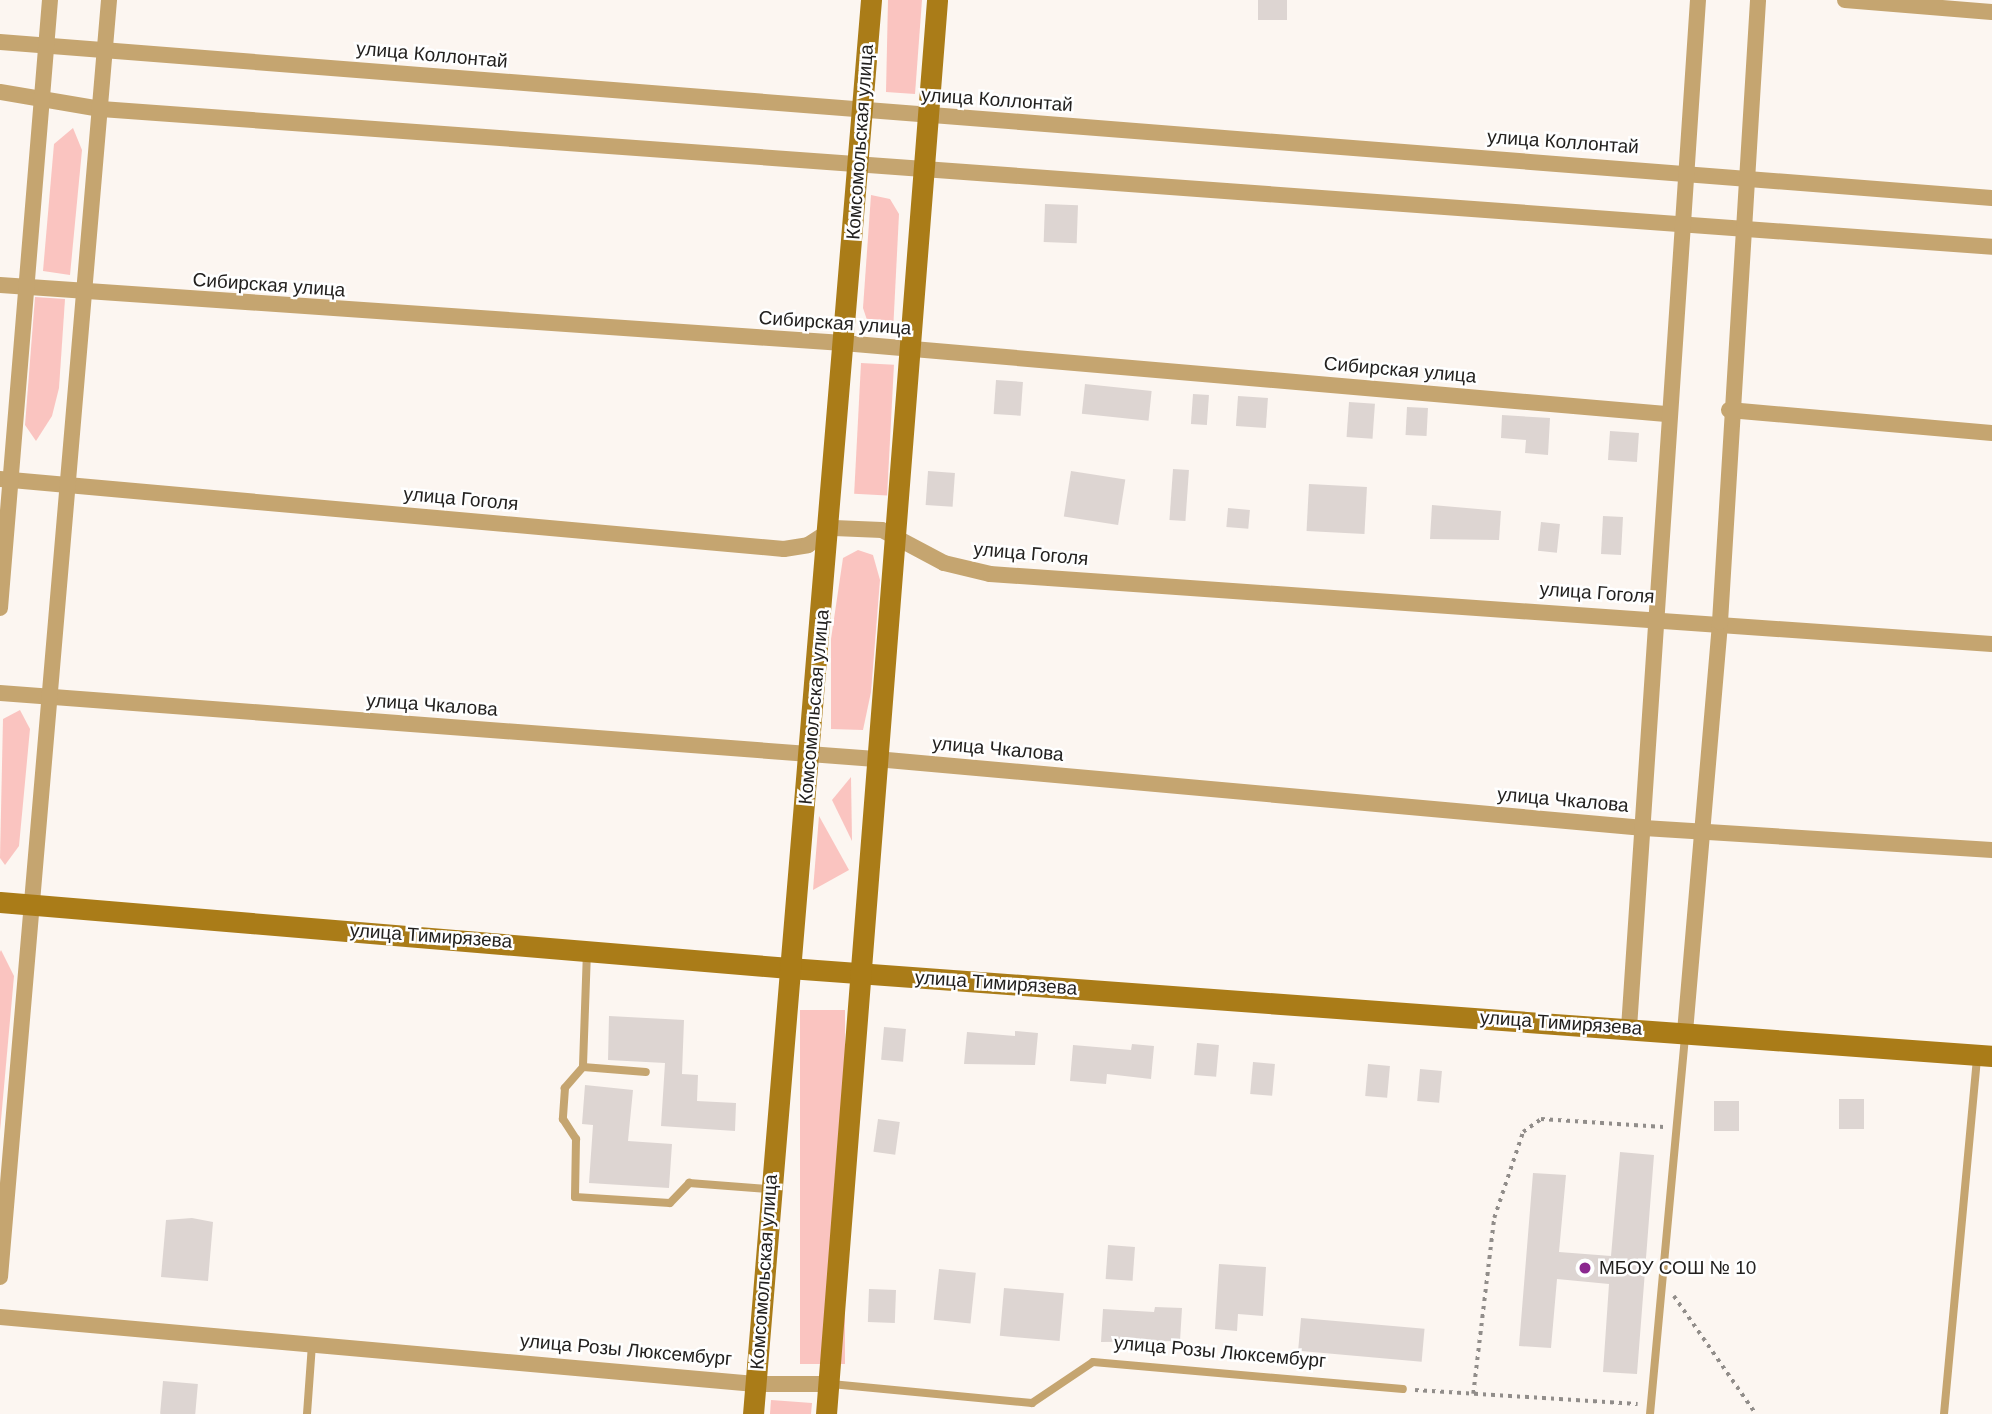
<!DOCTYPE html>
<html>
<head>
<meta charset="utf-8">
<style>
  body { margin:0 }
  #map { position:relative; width:1992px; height:1414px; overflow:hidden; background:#fcf6f1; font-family:Arial,sans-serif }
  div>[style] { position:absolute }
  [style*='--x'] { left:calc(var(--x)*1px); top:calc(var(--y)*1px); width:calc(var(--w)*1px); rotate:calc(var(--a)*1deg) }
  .green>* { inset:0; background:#fac4c0; transform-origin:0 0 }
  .building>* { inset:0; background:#ddd5d2; transform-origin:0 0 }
  .path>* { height:3.5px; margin-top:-1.75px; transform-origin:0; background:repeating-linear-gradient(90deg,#918d8a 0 3.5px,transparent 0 8.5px) }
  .lane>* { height:8px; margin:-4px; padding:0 4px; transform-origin:4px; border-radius:4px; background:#c5a570 }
  .street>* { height:16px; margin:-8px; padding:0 8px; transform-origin:8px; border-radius:8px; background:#c5a570 }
  .secondary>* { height:21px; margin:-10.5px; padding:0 10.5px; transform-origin:10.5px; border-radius:10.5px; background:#aa7c18 }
  .dots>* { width:19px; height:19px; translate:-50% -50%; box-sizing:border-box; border:4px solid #fff; border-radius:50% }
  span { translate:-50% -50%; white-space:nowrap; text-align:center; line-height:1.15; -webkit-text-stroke:5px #fff; paint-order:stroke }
  .street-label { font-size:19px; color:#23211f }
  .poi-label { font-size:19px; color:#23211f }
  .left { translate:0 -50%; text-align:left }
</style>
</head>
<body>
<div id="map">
  <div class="green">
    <div style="clip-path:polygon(888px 0,922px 0,915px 94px,886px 92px)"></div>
    <div style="clip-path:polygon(73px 128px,82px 150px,70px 275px,43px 271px,54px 144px)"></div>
    <div style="clip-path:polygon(871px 195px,890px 199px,899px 214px,893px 332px,869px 326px,863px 308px)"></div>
    <div style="clip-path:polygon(35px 297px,65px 299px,59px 388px,52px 416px,36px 441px,25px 425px)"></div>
    <div style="left:861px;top:363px;width:33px;height:131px;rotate:3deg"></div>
    <div style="clip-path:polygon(858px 550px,873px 555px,880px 580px,871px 692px,863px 730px,831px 729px,831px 639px,843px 558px)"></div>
    <div style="clip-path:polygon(20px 710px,30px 729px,19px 846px,5px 865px,0 858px,3px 719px)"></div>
    <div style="clip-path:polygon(851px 777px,852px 841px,832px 800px)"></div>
    <div style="clip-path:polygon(819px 816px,849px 870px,813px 890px)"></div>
    <div style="clip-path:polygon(1px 950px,14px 976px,0 1131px,0 952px)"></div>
    <div style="left:800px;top:1010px;width:45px;height:354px"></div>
    <div style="clip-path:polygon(771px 1400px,812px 1403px,811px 1414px,770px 1414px)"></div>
  </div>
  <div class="building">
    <div style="left:1258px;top:0;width:29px;height:20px"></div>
    <div style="left:1045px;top:204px;width:33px;height:38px;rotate:2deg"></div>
    <div style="left:996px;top:380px;width:27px;height:34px;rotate:4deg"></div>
    <div style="left:1085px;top:384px;width:67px;height:30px;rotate:6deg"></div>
    <div style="left:1193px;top:394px;width:16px;height:30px;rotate:4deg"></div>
    <div style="left:1238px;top:396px;width:30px;height:30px;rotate:4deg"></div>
    <div style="left:1349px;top:402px;width:26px;height:35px;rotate:4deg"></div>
    <div style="left:1407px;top:407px;width:21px;height:28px;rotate:3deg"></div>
    <div style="clip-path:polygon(1502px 415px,1550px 418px,1548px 455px,1525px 453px,1526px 440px,1501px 438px)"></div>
    <div style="left:1610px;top:431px;width:29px;height:29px;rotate:4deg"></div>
    <div style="left:1173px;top:469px;width:16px;height:51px;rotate:4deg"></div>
    <div style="left:928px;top:471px;width:27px;height:34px;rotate:4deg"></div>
    <div style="left:1071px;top:471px;width:55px;height:46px;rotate:9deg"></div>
    <div style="left:1309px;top:484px;width:58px;height:47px;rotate:3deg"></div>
    <div style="clip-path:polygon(1432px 505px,1501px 511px,1499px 540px,1430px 539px)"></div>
    <div style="left:1228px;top:508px;width:22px;height:19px;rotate:5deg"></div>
    <div style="left:1603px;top:516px;width:20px;height:38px;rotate:3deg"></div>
    <div style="left:1541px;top:522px;width:19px;height:29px;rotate:6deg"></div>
    <div style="clip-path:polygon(609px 1016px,684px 1020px,682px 1074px,698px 1075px,697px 1101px,736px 1103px,735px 1131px,661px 1126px,665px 1063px,608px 1060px)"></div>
    <div style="left:884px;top:1027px;width:22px;height:33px;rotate:5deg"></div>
    <div style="clip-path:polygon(1015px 1031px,1038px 1033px,1035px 1065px,964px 1064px,967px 1032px,1015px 1036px)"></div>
    <div style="left:1197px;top:1043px;width:22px;height:32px;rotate:5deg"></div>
    <div style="clip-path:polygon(1132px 1044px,1154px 1046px,1151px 1079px,1107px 1074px,1106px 1084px,1070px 1081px,1073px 1045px,1131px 1050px)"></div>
    <div style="left:1253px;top:1062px;width:22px;height:32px;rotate:5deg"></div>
    <div style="left:1368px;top:1064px;width:22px;height:32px;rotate:5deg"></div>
    <div style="left:1420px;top:1069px;width:22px;height:32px;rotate:5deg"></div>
    <div style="clip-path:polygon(585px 1085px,633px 1090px,628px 1141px,672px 1144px,669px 1188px,589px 1183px,593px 1125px,582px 1124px)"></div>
    <div style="left:1839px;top:1099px;width:25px;height:30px"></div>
    <div style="left:1714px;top:1101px;width:25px;height:30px"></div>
    <div style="left:878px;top:1119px;width:22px;height:33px;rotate:8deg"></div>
    <div style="clip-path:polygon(1620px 1152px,1654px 1155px,1637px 1374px,1603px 1372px,1609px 1284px,1557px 1279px,1551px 1348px,1519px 1346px,1533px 1173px,1566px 1175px,1559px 1252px,1611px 1256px)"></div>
    <div style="clip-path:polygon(192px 1218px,213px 1222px,208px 1281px,161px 1277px,166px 1220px)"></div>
    <div style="left:1108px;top:1245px;width:27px;height:34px;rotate:4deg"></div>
    <div style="clip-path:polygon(1219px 1264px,1266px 1267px,1263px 1316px,1238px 1314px,1237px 1331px,1215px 1329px)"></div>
    <div style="left:939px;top:1269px;width:37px;height:51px;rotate:6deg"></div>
    <div style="left:1004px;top:1288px;width:60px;height:48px;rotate:5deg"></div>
    <div style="left:869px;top:1289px;width:27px;height:33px;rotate:2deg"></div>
    <div style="clip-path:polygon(1155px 1307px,1182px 1308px,1180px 1341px,1101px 1342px,1103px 1309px,1154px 1312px)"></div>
    <div style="left:1301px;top:1318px;width:124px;height:33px;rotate:5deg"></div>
    <div style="left:163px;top:1381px;width:35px;height:33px;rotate:5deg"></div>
  </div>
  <div class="path">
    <div style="--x:1674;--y:1296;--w:144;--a:55.2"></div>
    <div style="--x:1415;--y:1390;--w:223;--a:3.6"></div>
    <div style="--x:1473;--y:1394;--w:177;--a:-83.2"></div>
    <div style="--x:1494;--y:1218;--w:91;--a:-71.4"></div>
    <div style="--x:1523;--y:1132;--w:22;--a:-36"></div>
    <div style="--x:1541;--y:1119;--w:123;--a:3.7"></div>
  </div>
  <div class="lane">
    <div style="--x:587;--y:951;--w:116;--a:92"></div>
    <div style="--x:583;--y:1067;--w:28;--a:131"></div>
    <div style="--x:565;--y:1088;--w:31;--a:94"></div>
    <div style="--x:563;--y:1119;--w:24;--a:57"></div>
    <div style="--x:576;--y:1139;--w:58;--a:91"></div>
    <div style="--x:575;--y:1197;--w:95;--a:3.6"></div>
    <div style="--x:670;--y:1203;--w:28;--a:-46"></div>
    <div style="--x:689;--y:1183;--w:80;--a:4.3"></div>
    <div style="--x:583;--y:1067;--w:63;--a:4.5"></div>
    <div style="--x:831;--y:1384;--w:202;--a:5.4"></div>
    <div style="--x:1032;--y:1403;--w:73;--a:-33.9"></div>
    <div style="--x:1093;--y:1362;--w:311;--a:5"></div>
    <div style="--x:307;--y:1414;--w:70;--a:-85.9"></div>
    <div style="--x:1650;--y:1414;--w:382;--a:-84.7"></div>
    <div style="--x:1944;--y:1414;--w:361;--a:-84.7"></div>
  </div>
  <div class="street">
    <div style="--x:1845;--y:0;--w:147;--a:4.7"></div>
    <div style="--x:0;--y:42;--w:1998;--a:4.48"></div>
    <div style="--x:0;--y:92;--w:102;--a:9.6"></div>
    <div style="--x:101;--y:109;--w:1896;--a:4.17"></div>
    <div style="--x:0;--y:285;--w:845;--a:3.94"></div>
    <div style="--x:843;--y:343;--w:826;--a:4.93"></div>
    <div style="--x:1729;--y:410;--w:264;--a:5"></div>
    <div style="--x:0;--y:479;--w:787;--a:5.1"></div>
    <div style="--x:784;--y:549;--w:24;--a:-9"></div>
    <div style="--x:808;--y:545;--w:31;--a:-33"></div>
    <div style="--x:834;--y:528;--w:48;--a:2.4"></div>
    <div style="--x:882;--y:530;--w:70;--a:28"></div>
    <div style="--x:944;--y:563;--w:47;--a:13.4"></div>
    <div style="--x:990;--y:574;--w:1004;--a:4"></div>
    <div style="--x:0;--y:608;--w:610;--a:-85.3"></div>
    <div style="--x:0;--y:693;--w:878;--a:4.31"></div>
    <div style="--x:876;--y:759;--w:771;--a:5.13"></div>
    <div style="--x:1644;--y:828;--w:349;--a:3.6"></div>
    <div style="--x:1629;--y:1028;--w:1030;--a:-86.16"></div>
    <div style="--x:1685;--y:1032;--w:411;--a:-85.1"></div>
    <div style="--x:1720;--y:622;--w:623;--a:-86.5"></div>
    <div style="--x:0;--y:1277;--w:1282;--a:-85.12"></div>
    <div style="--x:0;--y:1317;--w:758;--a:5.07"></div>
    <div style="--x:755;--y:1384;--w:73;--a:0"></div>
  </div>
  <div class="secondary">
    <div style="--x:0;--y:902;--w:792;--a:4.78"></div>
    <div style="--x:789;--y:968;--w:1206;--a:4.18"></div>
    <div style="--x:753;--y:1414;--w:1419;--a:-85.23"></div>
    <div style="--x:826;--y:1414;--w:1418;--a:-85.51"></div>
  </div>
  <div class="dots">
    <div style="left:1585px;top:1268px;background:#8b288f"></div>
  </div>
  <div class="street-label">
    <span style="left:432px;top:55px;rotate:5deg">улица Коллонтай</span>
    <span style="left:997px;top:100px;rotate:4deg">улица Коллонтай</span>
    <span style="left:860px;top:142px;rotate:-86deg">Комсомольская улица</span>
    <span style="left:1563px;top:142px;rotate:4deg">улица Коллонтай</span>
    <span style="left:269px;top:285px;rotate:4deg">Сибирская улица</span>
    <span style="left:835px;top:323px;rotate:4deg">Сибирская улица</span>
    <span style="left:1400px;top:370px;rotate:5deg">Сибирская улица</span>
    <span style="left:461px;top:499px;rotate:5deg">улица Гоголя</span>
    <span style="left:1031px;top:554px;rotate:5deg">улица Гоголя</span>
    <span style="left:1597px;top:593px;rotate:4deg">улица Гоголя</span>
    <span style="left:432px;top:705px;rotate:4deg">улица Чкалова</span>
    <span style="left:814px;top:707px;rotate:-85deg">Комсомольская улица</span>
    <span style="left:998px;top:749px;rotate:5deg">улица Чкалова</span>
    <span style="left:1563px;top:800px;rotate:5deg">улица Чкалова</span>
    <span style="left:431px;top:936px;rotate:4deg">улица Тимирязева</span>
    <span style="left:996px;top:983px;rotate:4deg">улица Тимирязева</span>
    <span style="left:1561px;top:1023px;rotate:4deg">улица Тимирязева</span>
    <span style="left:764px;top:1272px;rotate:-86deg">Комсомольская улица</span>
    <span style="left:626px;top:1350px;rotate:5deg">улица Розы Люксембург</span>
    <span style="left:1220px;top:1352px;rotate:5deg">улица Розы Люксембург</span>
  </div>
  <div class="poi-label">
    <span class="left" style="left:1599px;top:1268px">МБОУ СОШ № 10</span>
  </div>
</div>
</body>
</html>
